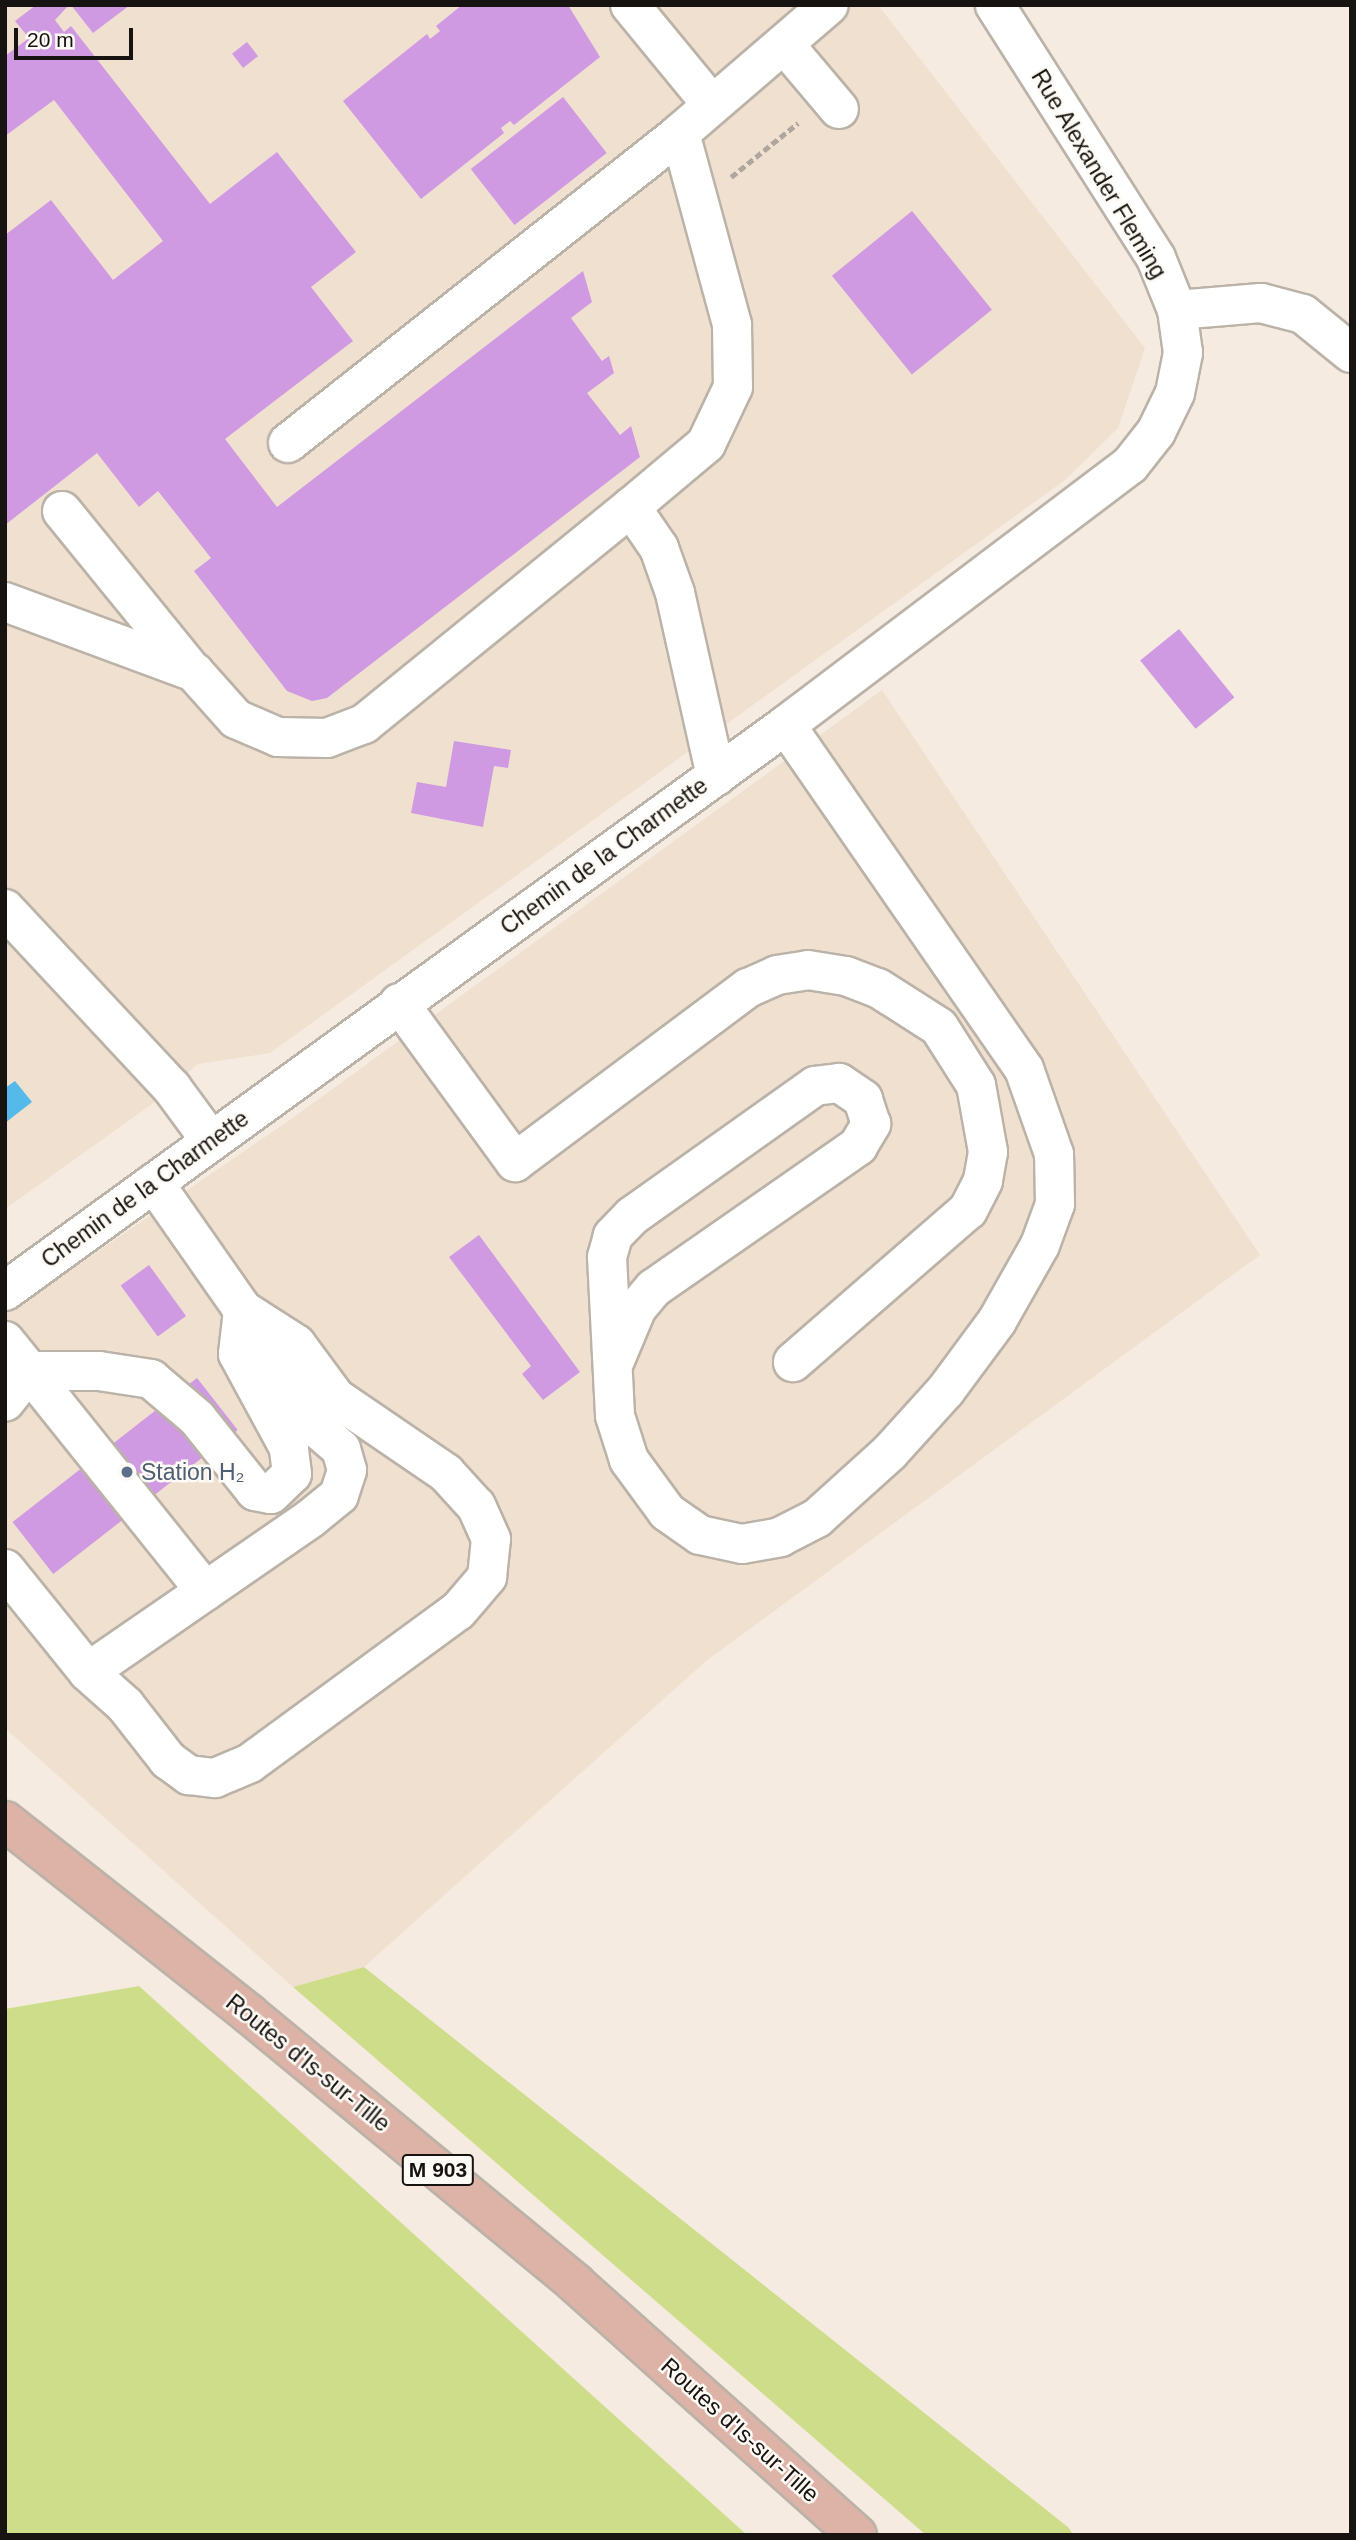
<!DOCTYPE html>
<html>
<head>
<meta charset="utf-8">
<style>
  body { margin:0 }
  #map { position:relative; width:1356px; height:2540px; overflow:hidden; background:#f5ebe1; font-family:Arial,sans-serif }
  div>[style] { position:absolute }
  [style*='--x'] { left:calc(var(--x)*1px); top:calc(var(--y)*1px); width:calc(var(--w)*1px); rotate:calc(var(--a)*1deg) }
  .built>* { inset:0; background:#f0e0d0 }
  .green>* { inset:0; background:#cedd89 }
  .water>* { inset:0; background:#55bae9 }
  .building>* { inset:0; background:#cf9ae2; transform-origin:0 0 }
  .path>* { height:4.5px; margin-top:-2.25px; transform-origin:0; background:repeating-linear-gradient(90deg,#afa79f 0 7px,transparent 0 10.5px) }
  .roads { filter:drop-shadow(2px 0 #bbb2a8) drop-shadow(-2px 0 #bbb2a8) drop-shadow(0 2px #bbb2a8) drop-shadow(0 -2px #bbb2a8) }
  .minor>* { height:38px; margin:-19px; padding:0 19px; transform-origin:19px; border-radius:19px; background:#fff }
  .major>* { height:38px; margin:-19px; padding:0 19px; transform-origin:19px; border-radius:19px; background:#ddb3a7 }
  .dots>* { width:19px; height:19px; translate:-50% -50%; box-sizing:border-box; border:4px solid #fefaf5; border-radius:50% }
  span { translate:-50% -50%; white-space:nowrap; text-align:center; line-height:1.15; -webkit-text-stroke:5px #fefaf5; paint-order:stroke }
  .shield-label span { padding:2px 5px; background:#fefaf5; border:2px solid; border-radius:5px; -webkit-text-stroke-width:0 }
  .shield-label { font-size:21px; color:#161310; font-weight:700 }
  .street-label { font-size:23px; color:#161310 }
  .service-label { font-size:23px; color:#4e5e75 }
  .left { translate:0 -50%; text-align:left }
  .frame { position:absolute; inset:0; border:7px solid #161310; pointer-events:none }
  .scale { position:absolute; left:14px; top:28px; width:119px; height:32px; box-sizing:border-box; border:4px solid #161310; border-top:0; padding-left:9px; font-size:21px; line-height:24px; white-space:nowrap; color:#161310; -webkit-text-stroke:5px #fefaf5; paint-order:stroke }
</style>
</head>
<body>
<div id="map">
  <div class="built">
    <div style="clip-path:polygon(5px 5px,878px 5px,1145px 348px,1118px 428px,1065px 480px,270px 1053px,198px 1064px,152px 1104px,5px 1209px)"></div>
    <div style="clip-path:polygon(882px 690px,1260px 1255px,706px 1661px,364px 1967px,293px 1987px,5px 1728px,5px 1315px,294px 1117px)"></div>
  </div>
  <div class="green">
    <div style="clip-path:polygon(364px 1967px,1069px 2528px,1073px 2535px,926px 2535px,293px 1987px)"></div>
    <div style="clip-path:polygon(139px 1986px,747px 2535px,5px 2535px,5px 2009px)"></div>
  </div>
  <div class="water">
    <div style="clip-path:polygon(15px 1081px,32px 1102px,5px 1123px,5px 1088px)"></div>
  </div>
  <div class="building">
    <div style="clip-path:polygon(36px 5px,69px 5px,55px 20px,64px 32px,71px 26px,210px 204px,277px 152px,356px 252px,311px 287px,353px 341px,225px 439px,277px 507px,583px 271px,592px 302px,571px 318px,602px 361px,609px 356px,614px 373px,587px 393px,620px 435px,631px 426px,640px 457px,327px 698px,312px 701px,287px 691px,194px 571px,211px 558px,158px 491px,139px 507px,97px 453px,5px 525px,5px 235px,51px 200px,113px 280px,163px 241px,54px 100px,5px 136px,5px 56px,29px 38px,15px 21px)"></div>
    <div style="clip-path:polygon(71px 5px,130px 5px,93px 33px)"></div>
    <div style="clip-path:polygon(462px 5px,568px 5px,600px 57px,514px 125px,510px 121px,501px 128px,504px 133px,421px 199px,343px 101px,427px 34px,430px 39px,440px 31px,436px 26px)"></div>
    <div style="left:247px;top:42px;width:18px;height:19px;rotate:52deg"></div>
    <div style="left:563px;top:97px;width:71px;height:117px;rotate:52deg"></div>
    <div style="left:912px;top:211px;width:127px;height:103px;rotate:51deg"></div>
    <div style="left:1179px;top:629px;width:88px;height:50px;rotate:51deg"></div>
    <div style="clip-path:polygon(454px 741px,511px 750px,508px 768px,494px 766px,483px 827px,411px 813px,417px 782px,446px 787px)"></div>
    <div style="clip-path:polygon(479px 1235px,580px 1372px,543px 1400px,522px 1374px,531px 1366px,449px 1257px)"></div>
    <div style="left:149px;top:1265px;width:63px;height:35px;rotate:54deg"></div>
    <div style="left:197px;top:1378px;width:66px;height:234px;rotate:52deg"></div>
  </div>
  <div class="path">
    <div style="--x:731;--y:177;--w:86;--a:-38.9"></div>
  </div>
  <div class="roads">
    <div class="minor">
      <div style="--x:630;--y:5;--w:129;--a:50.6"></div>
      <div style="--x:784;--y:44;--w:85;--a:49.8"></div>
      <div style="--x:680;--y:133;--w:199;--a:74.8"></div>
      <div style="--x:732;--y:325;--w:62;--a:89.1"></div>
      <div style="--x:733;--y:387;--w:63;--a:115.3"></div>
      <div style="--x:706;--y:444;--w:98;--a:140"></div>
      <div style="--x:631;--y:507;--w:50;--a:55.7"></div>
      <div style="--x:659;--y:548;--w:48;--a:70.4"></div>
      <div style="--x:675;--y:593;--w:188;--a:77.4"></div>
      <div style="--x:1177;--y:310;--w:84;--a:-4.8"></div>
      <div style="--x:1261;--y:303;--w:43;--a:14.7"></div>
      <div style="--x:1303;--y:314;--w:62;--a:39.1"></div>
      <div style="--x:288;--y:443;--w:500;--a:-38.3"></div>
      <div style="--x:680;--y:133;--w:196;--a:-40.7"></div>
      <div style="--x:62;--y:511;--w:206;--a:50.9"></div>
      <div style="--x:5;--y:602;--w:202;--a:20.3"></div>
      <div style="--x:194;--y:672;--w:63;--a:48.2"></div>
      <div style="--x:236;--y:719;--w:46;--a:23.2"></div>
      <div style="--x:278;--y:737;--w:49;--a:1.2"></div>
      <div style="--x:327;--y:738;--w:40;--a:-21"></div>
      <div style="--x:364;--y:724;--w:344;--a:-39.1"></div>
      <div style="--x:5;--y:909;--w:245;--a:47"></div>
      <div style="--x:172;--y:1088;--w:66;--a:53.7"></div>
      <div style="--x:399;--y:1003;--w:197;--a:53.9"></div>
      <div style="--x:515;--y:1162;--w:291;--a:-36.8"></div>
      <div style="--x:748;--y:988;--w:32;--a:-24"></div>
      <div style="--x:777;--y:975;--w:31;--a:-9"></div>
      <div style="--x:808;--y:970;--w:38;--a:9"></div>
      <div style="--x:846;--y:976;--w:34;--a:21"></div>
      <div style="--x:878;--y:988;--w:72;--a:32.6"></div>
      <div style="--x:939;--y:1027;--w:69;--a:57.5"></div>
      <div style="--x:976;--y:1085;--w:68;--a:79.8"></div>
      <div style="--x:988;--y:1152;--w:29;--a:100"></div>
      <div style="--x:983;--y:1181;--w:33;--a:117"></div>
      <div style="--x:968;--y:1210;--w:232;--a:139"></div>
      <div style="--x:5;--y:1291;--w:965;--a:-35.93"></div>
      <div style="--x:786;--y:725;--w:431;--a:-37.1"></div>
      <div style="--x:1130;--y:465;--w:42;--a:-51.8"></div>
      <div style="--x:1156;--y:432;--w:43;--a:-64"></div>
      <div style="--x:1175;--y:393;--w:41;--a:-78.7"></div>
      <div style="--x:1183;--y:353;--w:43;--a:-97.9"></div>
      <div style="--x:1177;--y:310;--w:56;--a:-112"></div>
      <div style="--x:1156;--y:258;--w:300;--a:-122.5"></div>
      <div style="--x:5;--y:1341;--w:38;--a:51"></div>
      <div style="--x:29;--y:1371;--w:39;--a:128"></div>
      <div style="--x:615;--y:1360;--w:56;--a:-67.1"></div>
      <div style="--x:637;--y:1308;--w:26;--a:-50"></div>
      <div style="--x:654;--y:1288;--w:249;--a:-34.8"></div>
      <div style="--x:858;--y:1146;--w:26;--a:-59"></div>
      <div style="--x:871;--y:1124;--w:26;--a:-108"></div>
      <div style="--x:863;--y:1099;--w:29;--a:-146"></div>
      <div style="--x:839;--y:1083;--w:24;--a:173"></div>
      <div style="--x:815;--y:1086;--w:224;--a:144.6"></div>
      <div style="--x:632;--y:1216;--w:28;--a:134"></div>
      <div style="--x:613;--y:1236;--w:22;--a:106"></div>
      <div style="--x:607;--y:1257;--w:159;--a:87.1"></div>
      <div style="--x:615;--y:1416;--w:46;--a:72.3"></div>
      <div style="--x:629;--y:1460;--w:64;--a:53.8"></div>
      <div style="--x:667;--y:1512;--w:40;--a:34.9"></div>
      <div style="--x:700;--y:1535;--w:43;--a:12.1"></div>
      <div style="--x:742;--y:1544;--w:39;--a:-10"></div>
      <div style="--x:780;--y:1537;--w:42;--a:-27.2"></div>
      <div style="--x:817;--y:1518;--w:98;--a:-42.1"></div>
      <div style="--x:890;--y:1452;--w:84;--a:-47.9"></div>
      <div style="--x:946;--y:1390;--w:86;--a:-53.5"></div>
      <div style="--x:997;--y:1321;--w:87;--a:-60.5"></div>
      <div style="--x:1040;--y:1245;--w:44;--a:-69.9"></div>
      <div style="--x:1055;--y:1204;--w:50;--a:-91.1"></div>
      <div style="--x:1054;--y:1154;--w:90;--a:-109.4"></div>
      <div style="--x:1024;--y:1069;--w:418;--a:-124.7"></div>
      <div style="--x:29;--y:1371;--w:70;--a:0"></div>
      <div style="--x:99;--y:1371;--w:53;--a:8.7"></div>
      <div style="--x:151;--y:1379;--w:60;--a:40.3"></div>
      <div style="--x:197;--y:1418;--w:93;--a:51.5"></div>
      <div style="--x:255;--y:1491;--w:16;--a:11"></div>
      <div style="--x:271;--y:1494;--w:29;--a:-44"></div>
      <div style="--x:292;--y:1474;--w:26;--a:-97"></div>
      <div style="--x:289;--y:1448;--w:107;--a:-118.5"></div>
      <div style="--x:238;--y:1354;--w:44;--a:-83.5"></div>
      <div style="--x:29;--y:1371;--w:282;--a:51.3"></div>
      <div style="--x:5;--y:1569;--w:132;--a:51.1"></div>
      <div style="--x:88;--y:1672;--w:50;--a:41.7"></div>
      <div style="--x:125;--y:1705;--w:70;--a:52"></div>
      <div style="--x:168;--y:1760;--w:26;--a:36"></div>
      <div style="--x:189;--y:1775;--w:26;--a:7"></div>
      <div style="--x:215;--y:1778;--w:38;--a:-23"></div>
      <div style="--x:250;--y:1763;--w:258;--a:-36.2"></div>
      <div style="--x:458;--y:1611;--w:45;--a:-49.5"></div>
      <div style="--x:487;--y:1577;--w:38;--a:-84"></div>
      <div style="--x:491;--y:1539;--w:36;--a:-114"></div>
      <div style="--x:476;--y:1506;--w:45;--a:-132.3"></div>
      <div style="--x:446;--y:1473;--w:133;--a:-145.7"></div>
      <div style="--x:336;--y:1398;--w:67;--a:-126.5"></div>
      <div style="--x:296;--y:1344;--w:63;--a:-147.3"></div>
      <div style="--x:243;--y:1310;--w:155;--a:-125"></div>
      <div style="--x:88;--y:1672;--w:271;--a:-34.6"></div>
      <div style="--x:311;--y:1518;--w:36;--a:-39"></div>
      <div style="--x:339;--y:1495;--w:26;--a:-72"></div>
      <div style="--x:347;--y:1470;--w:22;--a:-106"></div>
      <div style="--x:341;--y:1449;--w:29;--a:-139"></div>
      <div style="--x:319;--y:1430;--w:133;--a:-122.1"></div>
    </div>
    <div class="major">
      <div style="--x:5;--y:1821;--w:311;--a:38.3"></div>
      <div style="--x:249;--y:2014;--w:423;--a:39.5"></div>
      <div style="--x:575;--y:2283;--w:378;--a:41.8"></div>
    </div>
  </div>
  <div class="dots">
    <div style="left:127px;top:1472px;background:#5c6f8a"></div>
  </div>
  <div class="shield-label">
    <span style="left:438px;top:2170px">M 903</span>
  </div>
  <div class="street-label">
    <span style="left:1099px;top:174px;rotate:59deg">Rue Alexander Fleming</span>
    <span style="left:604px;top:856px;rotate:-36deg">Chemin de la Charmette</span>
    <span style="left:145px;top:1189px;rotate:-36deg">Chemin de la Charmette</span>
    <span style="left:308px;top:2063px;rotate:39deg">Routes d'Is-sur-Tille</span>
    <span style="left:740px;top:2430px;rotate:42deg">Routes d'Is-sur-Tille</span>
  </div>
  <div class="service-label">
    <span class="left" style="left:141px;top:1472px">Station H₂</span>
  </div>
  <div class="frame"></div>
  <div class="scale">20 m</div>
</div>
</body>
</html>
